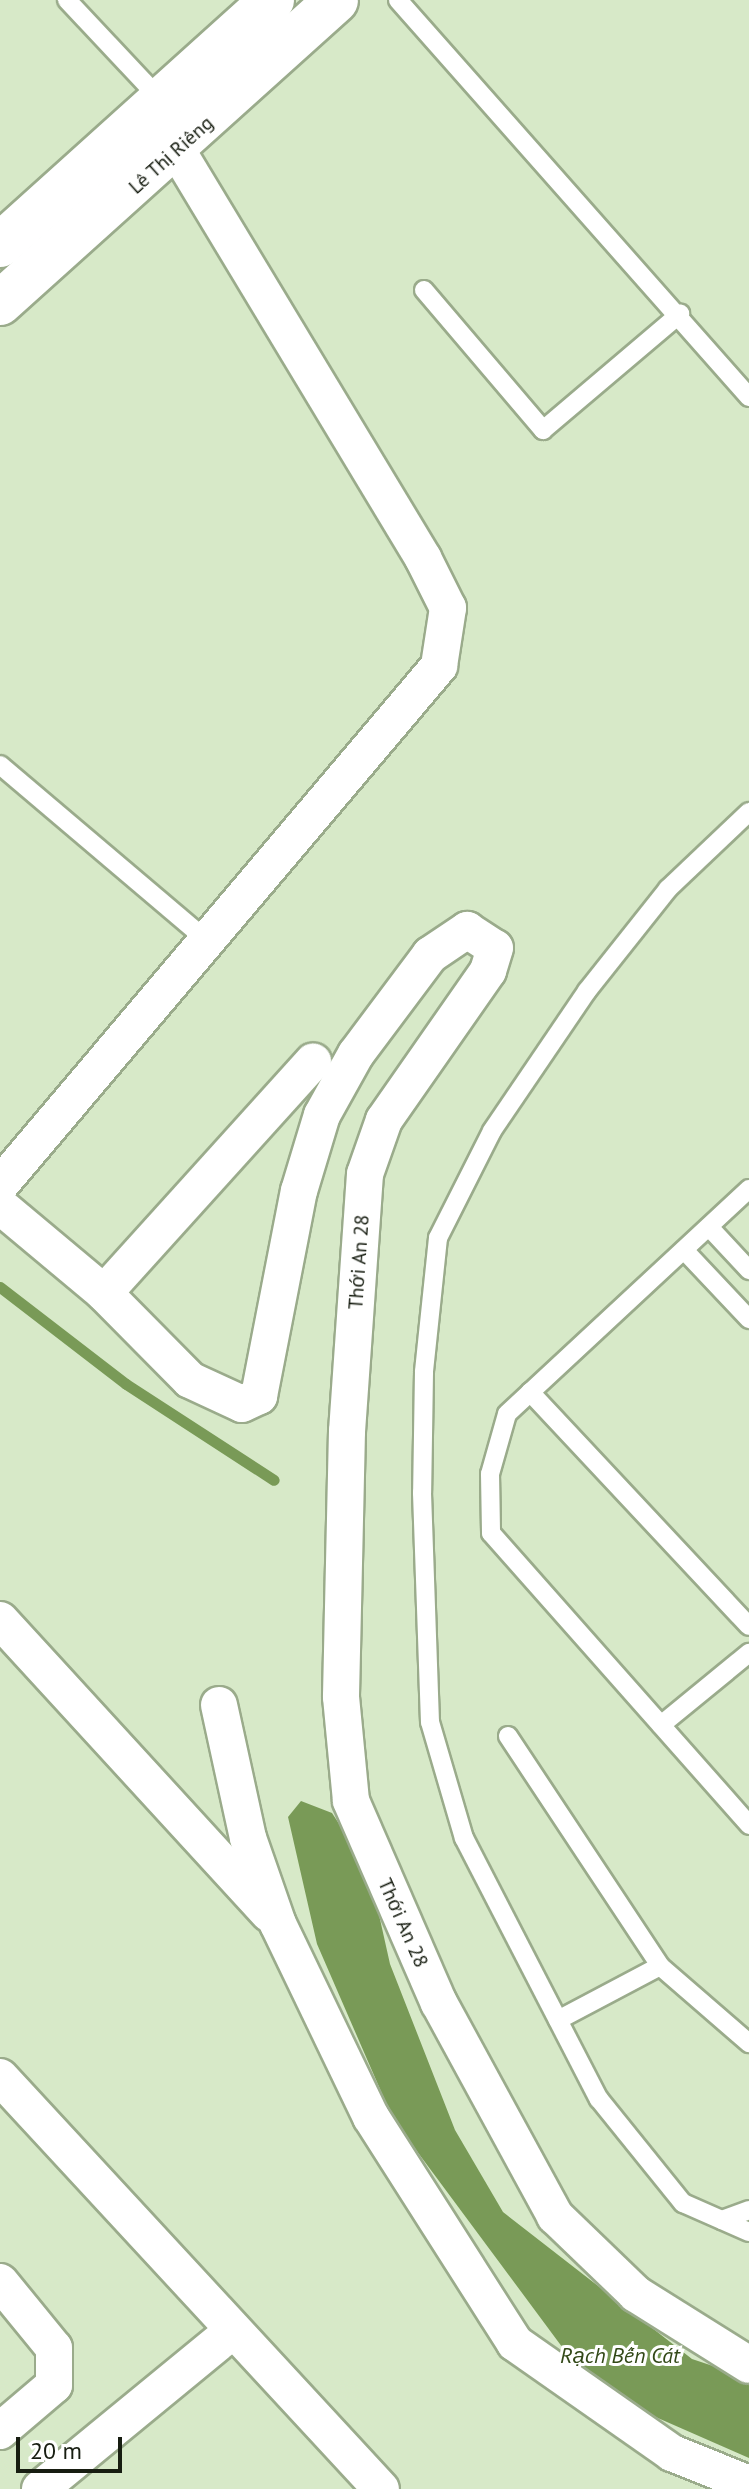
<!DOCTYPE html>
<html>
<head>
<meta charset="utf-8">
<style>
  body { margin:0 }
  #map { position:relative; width:749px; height:2489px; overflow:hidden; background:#d7e9c8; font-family:"PT Sans",sans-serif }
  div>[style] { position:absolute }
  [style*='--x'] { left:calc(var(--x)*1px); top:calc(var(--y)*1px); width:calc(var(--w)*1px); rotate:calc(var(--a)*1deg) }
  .water>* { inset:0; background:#799a57 }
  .stream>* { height:11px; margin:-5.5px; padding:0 5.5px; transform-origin:5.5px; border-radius:5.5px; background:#799a57 }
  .roads { filter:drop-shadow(2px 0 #9aab8b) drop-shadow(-2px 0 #9aab8b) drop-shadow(0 2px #9aab8b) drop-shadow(0 -2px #9aab8b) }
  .service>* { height:18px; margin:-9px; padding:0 9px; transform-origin:9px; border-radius:9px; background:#fff }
  .minor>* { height:36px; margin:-18px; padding:0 18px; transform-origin:18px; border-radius:18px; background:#fff }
  .tertiary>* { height:44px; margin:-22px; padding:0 22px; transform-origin:22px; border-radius:22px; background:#fff }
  span { translate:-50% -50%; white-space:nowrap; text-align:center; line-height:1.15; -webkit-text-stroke:6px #fff; paint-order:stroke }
  .street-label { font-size:20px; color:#171d11 }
  .water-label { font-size:22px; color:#334918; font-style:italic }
  .scale { position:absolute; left:16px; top:2437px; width:106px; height:36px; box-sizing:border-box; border:4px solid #171d11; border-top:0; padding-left:10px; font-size:24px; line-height:28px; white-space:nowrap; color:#171d11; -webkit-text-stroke:6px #fff; paint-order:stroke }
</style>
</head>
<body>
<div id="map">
  <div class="water">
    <div style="clip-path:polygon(301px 1801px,332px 1813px,369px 1870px,390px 1964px,455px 2130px,503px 2212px,692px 2359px,749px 2378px,749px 2458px,594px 2390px,393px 2119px,317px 1944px,288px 1817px)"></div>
  </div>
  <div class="stream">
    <div style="--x:0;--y:1287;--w:159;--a:37.6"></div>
    <div style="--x:126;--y:1384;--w:176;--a:33"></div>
  </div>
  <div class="roads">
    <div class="service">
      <div style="--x:67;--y:0;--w:137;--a:46.8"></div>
      <div style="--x:398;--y:0;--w:530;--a:48.52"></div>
      <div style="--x:424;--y:290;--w:184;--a:49.6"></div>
      <div style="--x:543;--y:430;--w:180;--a:-40.3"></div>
      <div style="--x:0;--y:765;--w:275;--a:40.3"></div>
      <div style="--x:749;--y:812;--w:112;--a:136.5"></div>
      <div style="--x:668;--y:889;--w:130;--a:128.5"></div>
      <div style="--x:587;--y:991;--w:169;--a:124.2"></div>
      <div style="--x:492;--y:1131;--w:120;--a:116.8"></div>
      <div style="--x:438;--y:1238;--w:135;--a:96"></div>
      <div style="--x:424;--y:1372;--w:121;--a:90.9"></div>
      <div style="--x:422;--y:1493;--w:229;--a:88"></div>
      <div style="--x:430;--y:1722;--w:121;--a:73.7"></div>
      <div style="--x:464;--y:1838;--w:294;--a:62.7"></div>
      <div style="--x:599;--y:2099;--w:134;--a:51.1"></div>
      <div style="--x:683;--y:2203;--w:72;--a:23.7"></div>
      <div style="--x:749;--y:1189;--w:330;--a:137.1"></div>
      <div style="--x:507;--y:1414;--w:62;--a:105.8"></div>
      <div style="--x:490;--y:1474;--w:59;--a:89"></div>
      <div style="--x:491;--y:1533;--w:390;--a:48.5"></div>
      <div style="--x:709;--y:1227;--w:59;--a:47.1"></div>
      <div style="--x:684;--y:1250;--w:95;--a:46.7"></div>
      <div style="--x:530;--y:1392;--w:320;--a:46.9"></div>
      <div style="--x:661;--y:1725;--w:114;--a:-39.3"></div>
      <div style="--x:508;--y:1736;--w:276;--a:56.5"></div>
      <div style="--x:558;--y:2020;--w:115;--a:-27.9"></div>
      <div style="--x:660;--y:1966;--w:118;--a:40.9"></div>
      <div style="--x:722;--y:2220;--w:29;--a:-20"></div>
    </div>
    <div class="minor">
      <div style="--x:0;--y:1185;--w:680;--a:-49.77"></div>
      <div style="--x:439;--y:666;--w:59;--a:-81.2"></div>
      <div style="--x:448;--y:608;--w:56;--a:-116.6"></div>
      <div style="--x:423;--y:558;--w:476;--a:-121.1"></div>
      <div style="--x:0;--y:1206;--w:136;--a:39.9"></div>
      <div style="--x:104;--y:1293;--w:122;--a:45.3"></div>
      <div style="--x:190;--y:1380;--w:57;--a:24.8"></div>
      <div style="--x:242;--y:1404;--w:19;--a:-25"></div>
      <div style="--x:259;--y:1396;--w:209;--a:-79"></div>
      <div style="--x:299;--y:1191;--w:79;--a:-73.2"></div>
      <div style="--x:322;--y:1115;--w:70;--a:-60.9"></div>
      <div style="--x:356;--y:1054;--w:124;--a:-53.2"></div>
      <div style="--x:430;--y:955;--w:45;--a:-34"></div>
      <div style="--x:467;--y:930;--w:33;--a:33"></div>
      <div style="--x:495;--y:948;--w:24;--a:107"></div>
      <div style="--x:488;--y:971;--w:182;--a:124.9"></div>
      <div style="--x:384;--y:1120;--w:57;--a:109.4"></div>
      <div style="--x:365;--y:1174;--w:258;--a:94"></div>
      <div style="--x:347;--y:1431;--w:266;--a:91.3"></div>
      <div style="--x:341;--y:1697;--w:104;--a:84.5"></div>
      <div style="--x:351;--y:1801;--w:220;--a:66.5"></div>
      <div style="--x:439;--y:2003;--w:243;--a:61.4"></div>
      <div style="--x:555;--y:2216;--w:112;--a:43.9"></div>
      <div style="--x:636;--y:2294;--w:133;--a:32.1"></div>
      <div style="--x:104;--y:1293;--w:312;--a:-47.9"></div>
      <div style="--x:0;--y:1620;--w:398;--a:47.5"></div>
      <div style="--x:219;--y:1705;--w:136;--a:77.7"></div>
      <div style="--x:248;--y:1838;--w:91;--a:70.8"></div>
      <div style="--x:278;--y:1924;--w:214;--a:64.3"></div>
      <div style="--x:371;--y:2117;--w:268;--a:57.5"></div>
      <div style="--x:515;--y:2343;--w:192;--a:35"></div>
      <div style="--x:672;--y:2453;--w:83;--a:21.9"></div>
      <div style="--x:0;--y:2077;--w:561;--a:47.24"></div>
      <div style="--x:0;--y:2282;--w:85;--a:50.7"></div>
      <div style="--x:54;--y:2348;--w:37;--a:90"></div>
      <div style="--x:54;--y:2385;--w:71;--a:139.6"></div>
      <div style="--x:40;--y:2489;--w:246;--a:-39.4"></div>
    </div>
    <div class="tertiary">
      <div style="--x:0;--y:245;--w:366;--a:-42"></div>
      <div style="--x:0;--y:303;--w:452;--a:-42"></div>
    </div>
  </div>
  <div class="street-label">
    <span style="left:171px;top:155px;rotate:-42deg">Lê Thị Riêng</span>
    <span style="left:359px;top:1262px;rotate:-86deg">Thới An 28</span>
    <span style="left:403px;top:1923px;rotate:66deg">Thới An 28</span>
  </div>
  <div class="water-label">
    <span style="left:620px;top:2356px">Rạch Bến Cát</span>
  </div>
  <div class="scale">20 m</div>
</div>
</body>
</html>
